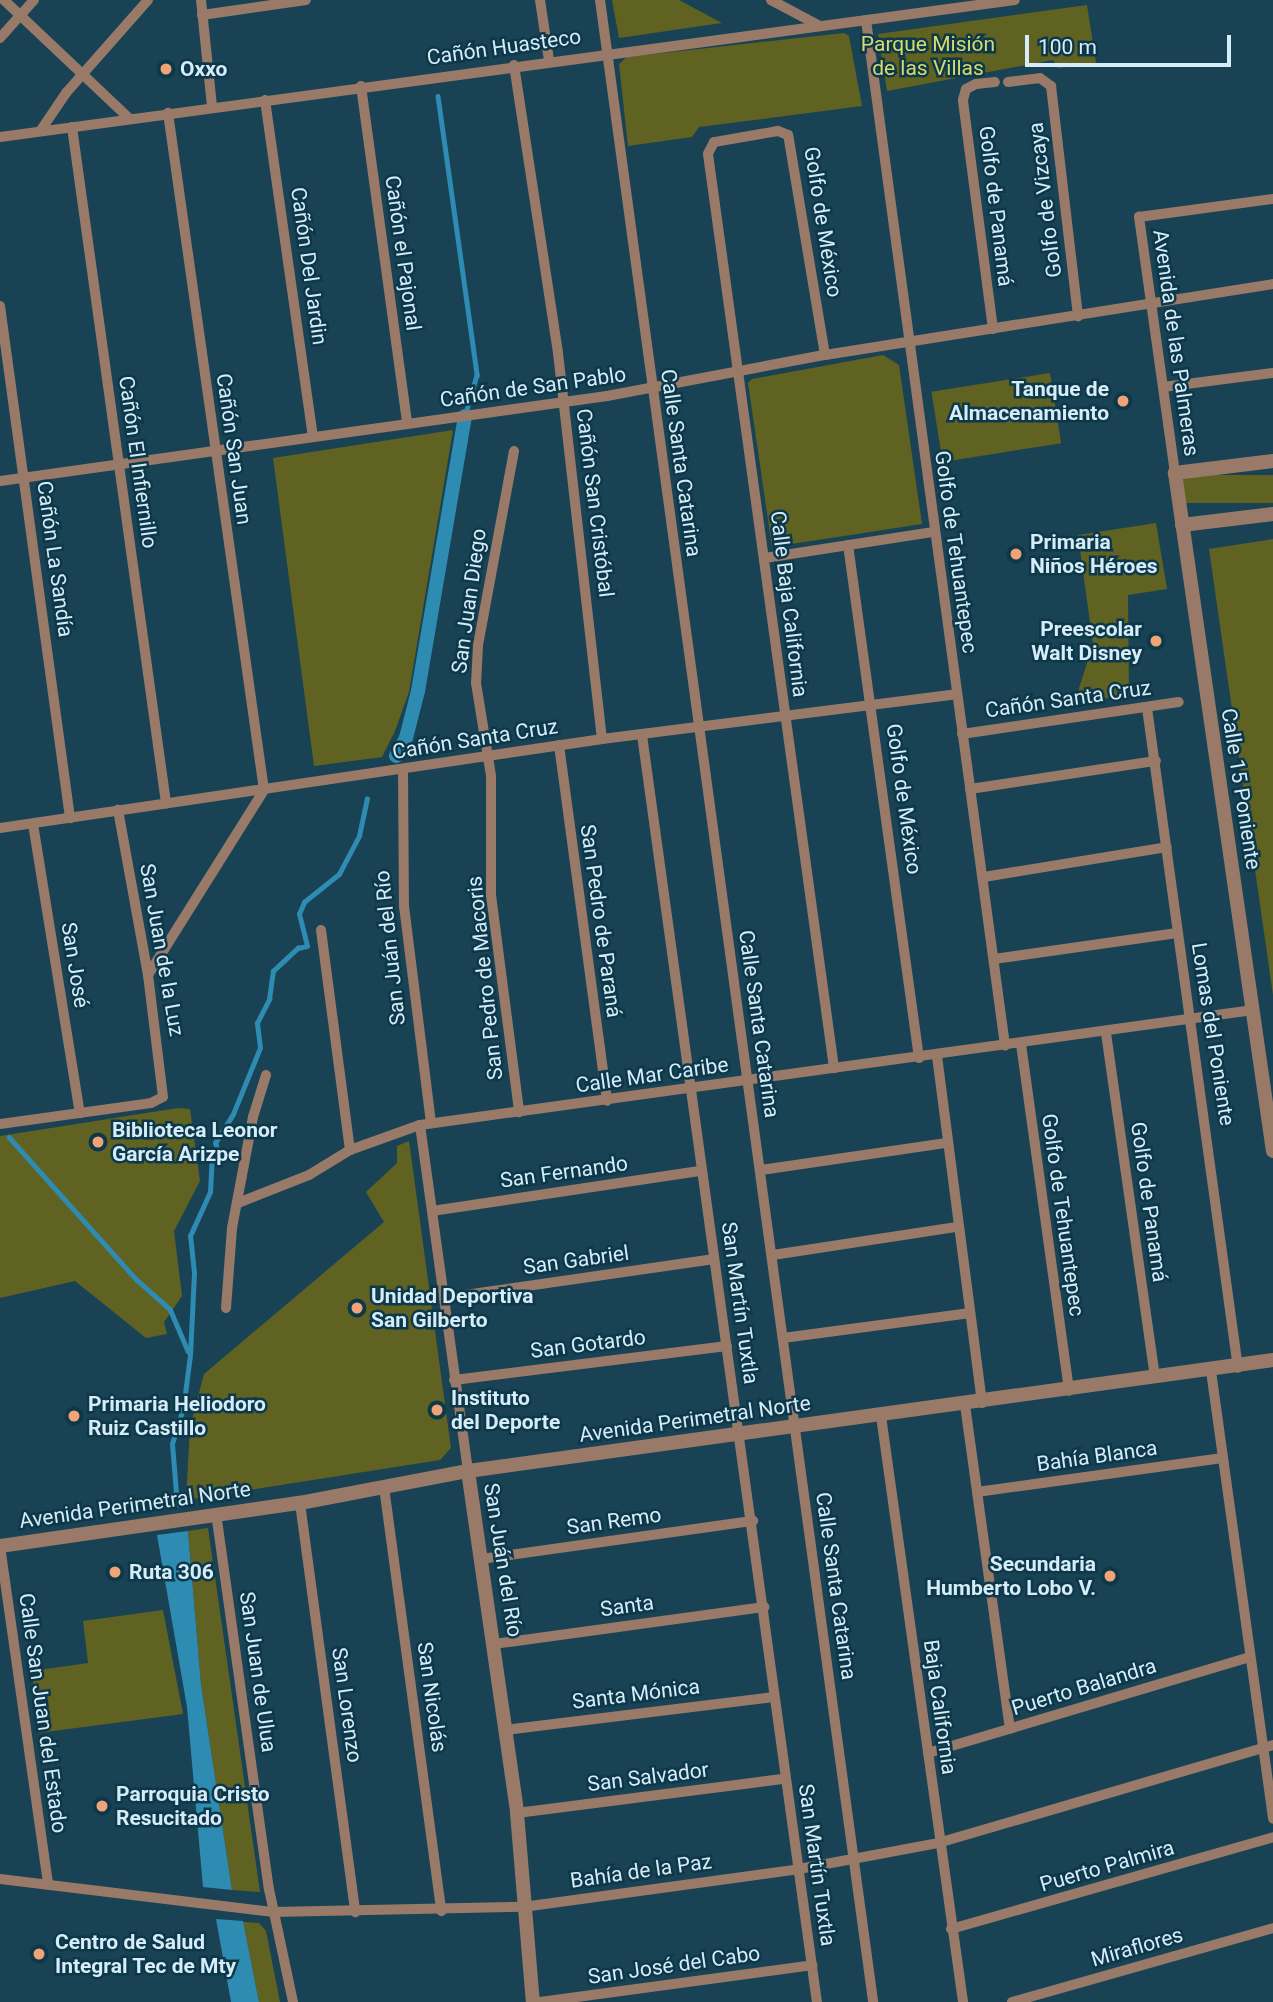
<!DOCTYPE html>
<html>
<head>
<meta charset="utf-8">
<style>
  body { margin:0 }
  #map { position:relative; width:1273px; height:2002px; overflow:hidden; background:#194355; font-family:Roboto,sans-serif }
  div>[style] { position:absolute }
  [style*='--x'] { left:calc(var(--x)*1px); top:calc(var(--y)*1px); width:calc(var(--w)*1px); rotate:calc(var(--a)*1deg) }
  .green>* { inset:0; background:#606222; transform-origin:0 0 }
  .water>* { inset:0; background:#2e8bb2 }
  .stream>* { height:4.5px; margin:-2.25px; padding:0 2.25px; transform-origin:2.25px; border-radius:2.25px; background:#2e8bb2 }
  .canal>* { height:14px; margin:-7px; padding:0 7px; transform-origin:7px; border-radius:7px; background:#2e8bb2 }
  .minor>* { height:10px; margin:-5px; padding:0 5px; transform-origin:5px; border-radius:5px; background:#997a68 }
  .tertiary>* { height:14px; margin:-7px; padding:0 7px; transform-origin:7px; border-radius:7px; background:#997a68 }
  .dots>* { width:19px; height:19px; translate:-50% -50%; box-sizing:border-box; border:4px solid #0d384a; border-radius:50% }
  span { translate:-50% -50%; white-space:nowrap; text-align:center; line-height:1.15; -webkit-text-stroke:5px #0d384a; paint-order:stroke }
  .park-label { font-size:21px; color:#d7db6d }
  .street-label { font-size:21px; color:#d6ecf8 }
  .poi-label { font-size:21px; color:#d6ecf8; font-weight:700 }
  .left { translate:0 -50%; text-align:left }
  .right { translate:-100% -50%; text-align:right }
  .scale { position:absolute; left:1025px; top:35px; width:206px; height:32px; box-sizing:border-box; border:4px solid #d6ecf8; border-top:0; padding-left:9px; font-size:21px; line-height:24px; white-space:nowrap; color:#d6ecf8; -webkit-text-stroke:5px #0d384a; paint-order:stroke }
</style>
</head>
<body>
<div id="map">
  <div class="green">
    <div style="clip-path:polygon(612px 0,679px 0,722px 23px,619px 38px)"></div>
    <div style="clip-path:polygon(1087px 5px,1096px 63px,1058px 68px,1053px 60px,887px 91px,878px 34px)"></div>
    <div style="clip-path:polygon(844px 33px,849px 36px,862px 106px,699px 127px,692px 137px,628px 146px,619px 64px,627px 57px)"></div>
    <div style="clip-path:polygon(883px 355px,899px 365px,922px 524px,772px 547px,748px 383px,752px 379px)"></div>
    <div style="left:1050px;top:373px;width:71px;height:120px;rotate:81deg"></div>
    <div style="clip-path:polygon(453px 430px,409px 692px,395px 731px,382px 757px,314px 766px,273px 458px)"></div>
    <div style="left:1273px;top:475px;width:28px;height:97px;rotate:90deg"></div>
    <div style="clip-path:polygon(1156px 523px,1167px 589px,1128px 595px,1129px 696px,1075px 701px,1093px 644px,1078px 535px)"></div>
    <div style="clip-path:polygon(1273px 539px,1273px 995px,1209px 549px)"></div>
    <div style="clip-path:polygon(178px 1108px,190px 1109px,200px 1181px,174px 1231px,182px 1296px,164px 1322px,167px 1334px,146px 1338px,75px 1281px,0 1298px,0 1136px)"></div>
    <div style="clip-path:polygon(409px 1141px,451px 1448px,440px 1460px,186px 1500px,190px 1427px,204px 1374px,384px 1222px,366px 1192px,397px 1163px,397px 1146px)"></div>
    <div style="clip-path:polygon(208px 1528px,260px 1892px,232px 1890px,201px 1684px,188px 1531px)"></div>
    <div style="clip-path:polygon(163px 1610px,183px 1714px,38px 1733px,32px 1671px,88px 1663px,83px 1621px)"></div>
    <div style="clip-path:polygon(243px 1922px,259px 1923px,266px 1931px,280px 2002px,259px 2002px)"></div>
  </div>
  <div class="water">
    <div style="clip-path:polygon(188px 1531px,201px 1684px,232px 1890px,203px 1887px,187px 1707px,157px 1535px)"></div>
    <div style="clip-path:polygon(216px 1919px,243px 1921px,259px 2002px,231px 2002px)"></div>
  </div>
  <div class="stream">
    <div style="--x:438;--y:96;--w:282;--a:82"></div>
    <div style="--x:477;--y:375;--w:40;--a:106"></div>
    <div style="--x:9;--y:1137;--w:191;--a:48.2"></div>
    <div style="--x:136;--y:1279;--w:45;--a:41.4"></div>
    <div style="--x:170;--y:1309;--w:46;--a:66.8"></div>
    <div style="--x:177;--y:1505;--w:61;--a:-94.7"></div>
    <div style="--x:172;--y:1444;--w:37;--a:-73"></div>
    <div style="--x:183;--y:1409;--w:54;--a:-82.6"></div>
    <div style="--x:190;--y:1355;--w:82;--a:-87.2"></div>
    <div style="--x:194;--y:1273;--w:37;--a:-96"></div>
    <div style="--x:190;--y:1236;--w:48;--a:-65.6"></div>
    <div style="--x:210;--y:1192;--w:33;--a:-87"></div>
    <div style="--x:212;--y:1159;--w:9;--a:-49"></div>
    <div style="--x:218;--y:1152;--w:9;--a:-108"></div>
    <div style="--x:215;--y:1143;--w:34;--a:-58"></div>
    <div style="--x:233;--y:1114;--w:71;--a:-67.8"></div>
    <div style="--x:260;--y:1048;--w:25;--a:-97"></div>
    <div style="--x:257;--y:1023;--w:27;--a:-63"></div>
    <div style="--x:269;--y:999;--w:28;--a:-82"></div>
    <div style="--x:273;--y:971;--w:34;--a:-43"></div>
    <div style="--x:298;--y:948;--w:9;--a:-13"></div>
    <div style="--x:307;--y:946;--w:33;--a:-104"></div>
    <div style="--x:299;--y:914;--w:13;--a:-67"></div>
    <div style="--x:304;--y:902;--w:45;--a:-38.7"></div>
    <div style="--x:339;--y:874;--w:43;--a:-62.2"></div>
    <div style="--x:359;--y:836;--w:38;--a:-78"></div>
  </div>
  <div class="canal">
    <div style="--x:396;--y:756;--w:21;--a:-61"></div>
    <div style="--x:406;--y:738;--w:49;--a:-75.7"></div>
    <div style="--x:418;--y:691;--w:279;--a:-80.3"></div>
  </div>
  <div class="minor">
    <div style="--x:4;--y:0;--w:173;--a:43.4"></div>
    <div style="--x:201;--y:0;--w:108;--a:84.1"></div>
    <div style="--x:540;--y:0;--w:61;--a:81.5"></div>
    <div style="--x:600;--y:0;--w:2021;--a:82.23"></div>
    <div style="--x:771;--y:0;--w:53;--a:28"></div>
    <div style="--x:202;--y:15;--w:105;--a:-8.2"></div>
    <div style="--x:866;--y:20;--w:1035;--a:82.28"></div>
    <div style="--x:0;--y:38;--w:51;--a:-48.2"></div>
    <div style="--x:514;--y:65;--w:291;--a:81.3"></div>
    <div style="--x:558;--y:353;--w:388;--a:83.5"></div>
    <div style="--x:1008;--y:82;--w:32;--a:-7"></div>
    <div style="--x:1040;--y:78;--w:14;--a:36"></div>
    <div style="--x:1051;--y:86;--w:232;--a:83.3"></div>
    <div style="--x:361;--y:86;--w:341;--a:82.2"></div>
    <div style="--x:265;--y:100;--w:340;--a:81.9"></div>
    <div style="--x:72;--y:127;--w:683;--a:82.08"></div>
    <div style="--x:41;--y:130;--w:45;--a:-56"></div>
    <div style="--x:66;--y:93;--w:124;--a:-48.6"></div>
    <div style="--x:0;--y:137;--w:1024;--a:-7.69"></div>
    <div style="--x:0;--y:306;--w:517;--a:82.21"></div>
    <div style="--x:993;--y:329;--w:231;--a:-97.5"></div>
    <div style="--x:963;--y:100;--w:11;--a:-75"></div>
    <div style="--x:966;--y:89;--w:11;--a:-27"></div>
    <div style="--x:976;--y:84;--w:19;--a:-6"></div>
    <div style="--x:825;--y:355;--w:223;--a:-99.5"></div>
    <div style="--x:788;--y:135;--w:11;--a:-158"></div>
    <div style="--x:778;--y:131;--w:65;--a:170.2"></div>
    <div style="--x:714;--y:142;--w:13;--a:117"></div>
    <div style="--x:708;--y:154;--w:923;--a:82.15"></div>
    <div style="--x:1163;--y:387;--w:111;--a:-7.3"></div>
    <div style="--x:514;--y:451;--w:198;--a:100.5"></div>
    <div style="--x:478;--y:646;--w:37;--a:93"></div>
    <div style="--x:476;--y:683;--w:94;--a:80.8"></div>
    <div style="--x:491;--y:776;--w:119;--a:90"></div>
    <div style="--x:491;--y:895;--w:219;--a:82.6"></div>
    <div style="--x:1175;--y:473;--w:259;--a:-98"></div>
    <div style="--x:1139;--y:217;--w:135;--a:-7.7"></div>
    <div style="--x:0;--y:481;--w:613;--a:-7.97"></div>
    <div style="--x:607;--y:396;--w:222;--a:-10.7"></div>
    <div style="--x:825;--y:355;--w:454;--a:-9"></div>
    <div style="--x:848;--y:545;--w:518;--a:82.12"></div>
    <div style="--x:765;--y:558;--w:169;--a:-8.8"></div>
    <div style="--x:1147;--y:708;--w:666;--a:82.15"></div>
    <div style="--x:962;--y:734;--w:219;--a:-8.4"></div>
    <div style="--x:642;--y:735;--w:1279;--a:82.14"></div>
    <div style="--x:559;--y:745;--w:359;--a:82.3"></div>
    <div style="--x:403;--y:769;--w:137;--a:89.6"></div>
    <div style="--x:404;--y:906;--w:219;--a:82.9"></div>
    <div style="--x:970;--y:789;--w:188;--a:-8.6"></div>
    <div style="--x:33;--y:824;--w:293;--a:80.8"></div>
    <div style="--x:0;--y:828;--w:609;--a:-8.41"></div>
    <div style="--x:602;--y:739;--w:357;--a:-7.2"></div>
    <div style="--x:984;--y:877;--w:185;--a:-9.3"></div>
    <div style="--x:321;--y:930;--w:222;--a:82.5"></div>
    <div style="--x:994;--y:959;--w:185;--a:-8.1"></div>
    <div style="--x:148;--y:975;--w:218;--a:-57.9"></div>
    <div style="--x:264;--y:790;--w:684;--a:-98.07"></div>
    <div style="--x:1106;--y:1033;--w:347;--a:81.9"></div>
    <div style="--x:1021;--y:1044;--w:350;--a:82.1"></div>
    <div style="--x:937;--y:1056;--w:350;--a:82.6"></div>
    <div style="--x:0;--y:1124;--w:152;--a:-7.9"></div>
    <div style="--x:151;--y:1103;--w:13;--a:-27"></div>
    <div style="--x:163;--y:1097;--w:123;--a:-97"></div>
    <div style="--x:148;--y:975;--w:168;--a:-100.3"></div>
    <div style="--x:420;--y:1125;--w:349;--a:82.1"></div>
    <div style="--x:761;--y:1170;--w:186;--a:-8.3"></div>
    <div style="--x:238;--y:1203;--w:76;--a:-21.5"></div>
    <div style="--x:309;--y:1175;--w:48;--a:-31.4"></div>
    <div style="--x:350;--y:1150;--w:74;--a:-19.7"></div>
    <div style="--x:420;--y:1125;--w:841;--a:-7.86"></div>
    <div style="--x:432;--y:1211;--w:272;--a:-8.5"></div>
    <div style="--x:773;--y:1255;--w:186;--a:-8.7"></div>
    <div style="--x:444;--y:1298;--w:273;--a:-8.2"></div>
    <div style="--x:226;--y:1308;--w:80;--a:-85.7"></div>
    <div style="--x:232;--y:1228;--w:113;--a:-79.3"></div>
    <div style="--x:253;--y:1117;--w:44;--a:-72.8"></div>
    <div style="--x:783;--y:1338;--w:189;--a:-7.6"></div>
    <div style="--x:1211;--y:1371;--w:452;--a:82.1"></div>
    <div style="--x:454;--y:1380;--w:275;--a:-7.1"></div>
    <div style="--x:965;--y:1405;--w:327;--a:82.1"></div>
    <div style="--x:881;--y:1416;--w:592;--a:82.03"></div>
    <div style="--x:384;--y:1487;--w:428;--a:82.3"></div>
    <div style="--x:977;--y:1492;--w:246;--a:-7.9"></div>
    <div style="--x:300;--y:1503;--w:413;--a:82.3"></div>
    <div style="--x:216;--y:1513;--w:380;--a:82"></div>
    <div style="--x:269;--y:1889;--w:116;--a:78"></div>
    <div style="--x:0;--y:1546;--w:342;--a:81.9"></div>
    <div style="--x:481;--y:1559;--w:275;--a:-8"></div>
    <div style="--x:494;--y:1644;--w:273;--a:-7.8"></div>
    <div style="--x:505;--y:1730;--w:269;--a:-7"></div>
    <div style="--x:928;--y:1753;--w:336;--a:-16.6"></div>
    <div style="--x:517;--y:1813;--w:269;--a:-7.3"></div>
    <div style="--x:0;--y:1879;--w:276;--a:6.9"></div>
    <div style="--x:274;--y:1912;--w:249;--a:-1.2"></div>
    <div style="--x:523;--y:1907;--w:279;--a:-7.8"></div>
    <div style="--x:799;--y:1869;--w:141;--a:-10.6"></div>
    <div style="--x:938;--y:1843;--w:349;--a:-16.3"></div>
    <div style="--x:951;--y:1929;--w:335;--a:-15.9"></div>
    <div style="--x:540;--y:2002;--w:275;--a:-7.7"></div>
    <div style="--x:1012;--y:2002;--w:271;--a:-15.8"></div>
  </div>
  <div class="tertiary">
    <div style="--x:1273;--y:461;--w:99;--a:173"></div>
    <div style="--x:1175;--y:473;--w:685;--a:81.78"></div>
    <div style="--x:1182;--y:525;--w:92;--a:-6.9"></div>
    <div style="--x:468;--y:1471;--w:345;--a:81.8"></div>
    <div style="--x:517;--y:1813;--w:190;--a:85.2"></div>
    <div style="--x:0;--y:1546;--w:303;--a:-8.2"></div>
    <div style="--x:300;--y:1503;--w:171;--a:-10.8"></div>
    <div style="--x:468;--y:1471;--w:813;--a:-7.85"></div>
  </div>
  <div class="dots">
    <div style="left:166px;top:69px;background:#efa377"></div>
    <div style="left:1123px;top:401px;background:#efa377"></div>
    <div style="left:1016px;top:554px;background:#efa377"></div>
    <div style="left:1156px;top:641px;background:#efa377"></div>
    <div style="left:98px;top:1142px;background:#efa377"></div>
    <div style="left:357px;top:1308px;background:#efa377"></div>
    <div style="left:437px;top:1410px;background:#efa377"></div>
    <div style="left:74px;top:1416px;background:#efa377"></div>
    <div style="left:115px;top:1572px;background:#efa377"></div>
    <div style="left:1110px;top:1576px;background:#efa377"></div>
    <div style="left:102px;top:1806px;background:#efa377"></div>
    <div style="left:39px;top:1954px;background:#efa377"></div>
  </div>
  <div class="park-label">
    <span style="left:928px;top:56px">Parque Misión<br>de las Villas</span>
  </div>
  <div class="street-label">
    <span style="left:504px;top:47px;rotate:-8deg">Cañón Huasteco</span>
    <span style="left:1045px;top:200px;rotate:-97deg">Golfo de Vizcaya</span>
    <span style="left:996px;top:206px;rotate:83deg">Golfo de Panamá</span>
    <span style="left:823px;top:222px;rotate:81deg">Golfo de México</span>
    <span style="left:403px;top:253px;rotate:82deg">Cañón el Pajonal</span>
    <span style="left:309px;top:266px;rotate:82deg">Cañón Del Jardin</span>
    <span style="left:1176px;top:343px;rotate:82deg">Avenida de las Palmeras</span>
    <span style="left:533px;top:387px;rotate:-8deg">Cañón de San Pablo</span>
    <span style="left:234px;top:449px;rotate:82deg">Cañón San Juan</span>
    <span style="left:138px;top:462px;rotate:82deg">Cañón El Infiernillo</span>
    <span style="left:681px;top:463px;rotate:82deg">Calle Santa Catarina</span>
    <span style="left:595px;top:503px;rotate:83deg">Cañón San Cristóbal</span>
    <span style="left:956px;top:552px;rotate:82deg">Golfo de Tehuantepec</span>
    <span style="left:55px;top:559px;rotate:82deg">Cañón La Sandía</span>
    <span style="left:469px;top:601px;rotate:-82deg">San Juan Diego</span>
    <span style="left:789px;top:604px;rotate:83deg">Calle Baja California</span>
    <span style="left:1068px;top:699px;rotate:-8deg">Cañón Santa Cruz</span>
    <span style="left:475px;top:739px;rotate:-9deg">Cañón Santa Cruz</span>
    <span style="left:1241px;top:789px;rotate:81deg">Calle 15 Poniente</span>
    <span style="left:904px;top:799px;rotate:82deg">Golfo de México</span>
    <span style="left:601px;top:921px;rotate:82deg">San Pedro de Paraná</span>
    <span style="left:390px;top:948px;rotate:-96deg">San Juán del Río</span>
    <span style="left:162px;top:950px;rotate:80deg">San Juan de la Luz</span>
    <span style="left:75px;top:965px;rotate:81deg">San José</span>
    <span style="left:485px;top:978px;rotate:-96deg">San Pedro de Macoris</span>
    <span style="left:759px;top:1024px;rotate:82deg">Calle Santa Catarina</span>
    <span style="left:1213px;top:1034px;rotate:81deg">Lomas del Poniente</span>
    <span style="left:652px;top:1075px;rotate:-8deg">Calle Mar Caribe</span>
    <span style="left:564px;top:1172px;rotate:-8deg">San Fernando</span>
    <span style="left:1149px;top:1202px;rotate:82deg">Golfo de Panamá</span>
    <span style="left:1063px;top:1215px;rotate:82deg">Golfo de Tehuantepec</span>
    <span style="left:576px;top:1260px;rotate:-8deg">San Gabriel</span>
    <span style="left:740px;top:1303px;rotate:82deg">San Martín Tuxtla</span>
    <span style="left:588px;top:1344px;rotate:-7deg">San Gotardo</span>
    <span style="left:695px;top:1419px;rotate:-8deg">Avenida Perimetral Norte</span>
    <span style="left:1097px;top:1456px;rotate:-8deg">Bahía Blanca</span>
    <span style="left:135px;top:1505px;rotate:-8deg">Avenida Perimetral Norte</span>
    <span style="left:614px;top:1521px;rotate:-8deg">San Remo</span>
    <span style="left:503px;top:1560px;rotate:81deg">San Juán del Río</span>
    <span style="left:836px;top:1586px;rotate:82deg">Calle Santa Catarina</span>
    <span style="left:627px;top:1606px;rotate:-8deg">Santa</span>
    <span style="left:258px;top:1672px;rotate:82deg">San Juan de Ulua</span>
    <span style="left:1084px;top:1687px;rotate:-17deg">Puerto Balandra</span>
    <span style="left:636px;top:1694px;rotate:-7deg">Santa Mónica</span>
    <span style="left:432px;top:1697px;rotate:82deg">San Nicolás</span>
    <span style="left:347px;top:1705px;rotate:82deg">San Lorenzo</span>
    <span style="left:940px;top:1707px;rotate:82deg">Baja California</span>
    <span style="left:43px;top:1713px;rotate:82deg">Calle San Juan del Estado</span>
    <span style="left:648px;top:1777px;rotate:-7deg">San Salvador</span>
    <span style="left:817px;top:1865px;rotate:82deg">San Martín Tuxtla</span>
    <span style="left:1107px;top:1866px;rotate:-16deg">Puerto Palmira</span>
    <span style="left:641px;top:1871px;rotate:-8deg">Bahía de la Paz</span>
    <span style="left:1137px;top:1947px;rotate:-16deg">Miraflores</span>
    <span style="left:674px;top:1965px;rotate:-8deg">San José del Cabo</span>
  </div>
  <div class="poi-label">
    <span class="left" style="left:180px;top:69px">Oxxo</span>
    <span class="right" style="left:1109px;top:401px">Tanque de<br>Almacenamiento</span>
    <span class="left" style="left:1030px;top:554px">Primaria<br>Niños Héroes</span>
    <span class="right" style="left:1142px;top:641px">Preescolar<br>Walt Disney</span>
    <span class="left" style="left:112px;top:1142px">Biblioteca Leonor<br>García Arizpe</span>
    <span class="left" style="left:371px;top:1308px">Unidad Deportiva<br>San Gilberto</span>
    <span class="left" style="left:451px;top:1410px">Instituto<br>del Deporte</span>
    <span class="left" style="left:88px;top:1416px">Primaria Heliodoro<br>Ruiz Castillo</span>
    <span class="right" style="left:1096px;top:1576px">Secundaria<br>Humberto Lobo V.</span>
    <span class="left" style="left:129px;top:1572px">Ruta 306</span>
    <span class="left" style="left:116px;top:1806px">Parroquia Cristo<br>Resucitado</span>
    <span class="left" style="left:55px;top:1954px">Centro de Salud<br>Integral Tec de Mty</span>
  </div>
  <div class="scale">100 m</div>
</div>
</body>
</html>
